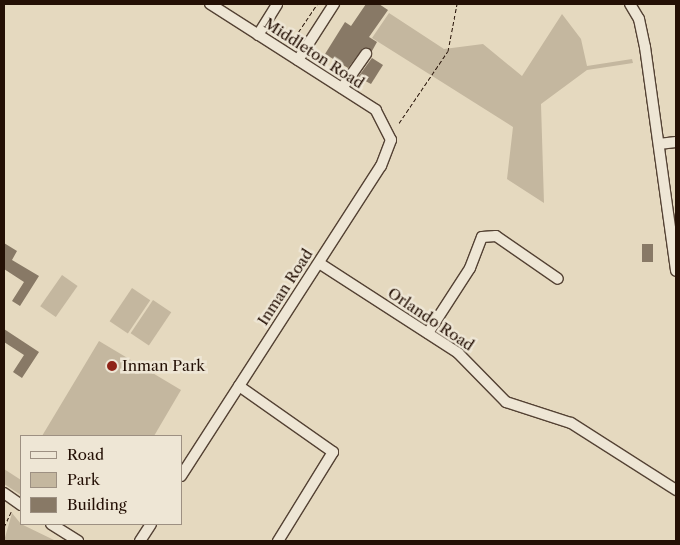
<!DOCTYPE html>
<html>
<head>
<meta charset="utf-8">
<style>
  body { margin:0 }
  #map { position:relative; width:680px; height:545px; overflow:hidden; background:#e5d9bf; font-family:"Libre Caslon Text",serif }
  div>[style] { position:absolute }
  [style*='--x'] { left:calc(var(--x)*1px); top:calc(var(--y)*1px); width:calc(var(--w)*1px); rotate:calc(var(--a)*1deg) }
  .green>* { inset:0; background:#c4b79f; transform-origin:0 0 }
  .building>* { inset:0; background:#887966; transform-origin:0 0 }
  .path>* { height:1px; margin-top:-0.5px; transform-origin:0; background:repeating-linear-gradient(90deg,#241005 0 4px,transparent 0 6.5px) }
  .roads { filter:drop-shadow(1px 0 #544234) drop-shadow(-1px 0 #544234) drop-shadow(0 1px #544234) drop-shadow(0 -1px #544234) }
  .minor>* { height:10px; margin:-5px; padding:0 5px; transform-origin:5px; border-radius:5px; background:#eee6d5 }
  .dots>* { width:14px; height:14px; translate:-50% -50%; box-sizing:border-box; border:2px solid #eee6d5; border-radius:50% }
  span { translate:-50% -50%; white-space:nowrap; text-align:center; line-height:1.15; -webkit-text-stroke:5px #eee6d5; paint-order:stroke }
  .street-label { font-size:15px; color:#241005 }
  .poi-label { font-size:15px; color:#241005 }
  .left { translate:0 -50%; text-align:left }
  .frame { position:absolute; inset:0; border:5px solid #241005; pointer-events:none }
  .legend { position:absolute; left:20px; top:435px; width:162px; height:90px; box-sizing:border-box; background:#eee6d5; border:1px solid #9d9082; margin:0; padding:6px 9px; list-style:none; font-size:15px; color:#241005 }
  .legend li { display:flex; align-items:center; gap:10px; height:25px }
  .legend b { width:25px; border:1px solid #9d9082 }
</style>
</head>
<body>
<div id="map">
  <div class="green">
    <div style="clip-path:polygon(389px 13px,444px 49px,483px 44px,522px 76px,562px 14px,581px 39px,587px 66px,632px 59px,633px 63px,587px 70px,541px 104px,544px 203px,507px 179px,513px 127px,372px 38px)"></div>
    <div style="left:62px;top:275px;width:19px;height:38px;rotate:35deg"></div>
    <div style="left:132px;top:288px;width:22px;height:40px;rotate:34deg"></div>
    <div style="left:153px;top:300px;width:22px;height:40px;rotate:34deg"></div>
    <div style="clip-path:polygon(99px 341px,181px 390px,154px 436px,42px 436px)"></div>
    <div style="clip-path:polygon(4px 469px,21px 480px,21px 495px,4px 484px)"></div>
    <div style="clip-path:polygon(12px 513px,21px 524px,56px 541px,4px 541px)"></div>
  </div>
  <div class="building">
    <div style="clip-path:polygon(366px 4px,379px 4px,388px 10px,369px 37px,377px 42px,372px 51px,363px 48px,348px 68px,325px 54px,345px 22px,351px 26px)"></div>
    <div style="clip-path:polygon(372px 58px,383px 65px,371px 84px,358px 77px)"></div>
    <div style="clip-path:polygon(4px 243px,17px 251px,12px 260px,39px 276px,20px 306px,12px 301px,24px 282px,4px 269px)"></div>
    <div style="left:642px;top:244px;width:11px;height:18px"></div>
    <div style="clip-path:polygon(4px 329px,39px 352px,22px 378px,13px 372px,24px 355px,4px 342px)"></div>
  </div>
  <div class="path">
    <div style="--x:295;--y:37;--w:40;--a:-56"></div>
    <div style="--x:399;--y:123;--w:87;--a:-55.8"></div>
    <div style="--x:448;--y:51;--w:48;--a:-79.2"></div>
    <div style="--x:4;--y:527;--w:17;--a:-65"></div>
  </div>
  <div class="roads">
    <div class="minor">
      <div style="--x:630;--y:4;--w:17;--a:59"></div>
      <div style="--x:639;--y:19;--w:29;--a:78"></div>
      <div style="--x:645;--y:47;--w:226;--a:82.1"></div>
      <div style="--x:258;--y:35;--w:36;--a:-58"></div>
      <div style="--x:298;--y:60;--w:67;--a:-57.3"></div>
      <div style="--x:342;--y:88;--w:42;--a:-54.8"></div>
      <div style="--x:659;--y:144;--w:17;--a:-7"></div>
      <div style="--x:319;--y:263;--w:166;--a:32.9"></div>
      <div style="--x:458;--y:353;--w:69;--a:45.6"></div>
      <div style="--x:506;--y:402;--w:68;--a:17.9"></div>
      <div style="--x:571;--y:423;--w:125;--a:32.5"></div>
      <div style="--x:428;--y:333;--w:77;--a:-57.1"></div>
      <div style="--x:470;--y:268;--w:33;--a:-69"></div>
      <div style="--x:482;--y:237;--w:14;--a:-4"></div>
      <div style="--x:496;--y:236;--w:75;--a:34.7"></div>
      <div style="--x:239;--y:386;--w:115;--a:35.1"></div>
      <div style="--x:333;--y:452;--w:105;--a:121.7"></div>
      <div style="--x:181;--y:476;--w:369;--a:-57.2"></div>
      <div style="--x:381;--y:166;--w:28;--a:-69"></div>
      <div style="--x:391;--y:140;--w:34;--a:-117"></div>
      <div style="--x:376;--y:110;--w:197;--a:-147.4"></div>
      <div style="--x:4;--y:493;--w:21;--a:35"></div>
      <div style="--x:51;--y:524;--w:32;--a:32"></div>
      <div style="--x:140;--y:541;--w:20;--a:-57"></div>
    </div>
  </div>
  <div class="dots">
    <div style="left:112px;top:366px;background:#8f2418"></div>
  </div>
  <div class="street-label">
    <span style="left:314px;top:53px;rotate:33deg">Middleton Road</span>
    <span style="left:285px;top:287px;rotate:-57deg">Inman Road</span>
    <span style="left:431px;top:319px;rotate:34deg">Orlando Road</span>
  </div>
  <div class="poi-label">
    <span class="left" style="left:122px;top:366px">Inman Park</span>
  </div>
  <div class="frame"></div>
  <ul class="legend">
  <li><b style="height:6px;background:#eee6d5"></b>Road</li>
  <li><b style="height:14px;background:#c4b79f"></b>Park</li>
  <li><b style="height:14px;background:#887966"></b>Building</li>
  </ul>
</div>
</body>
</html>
